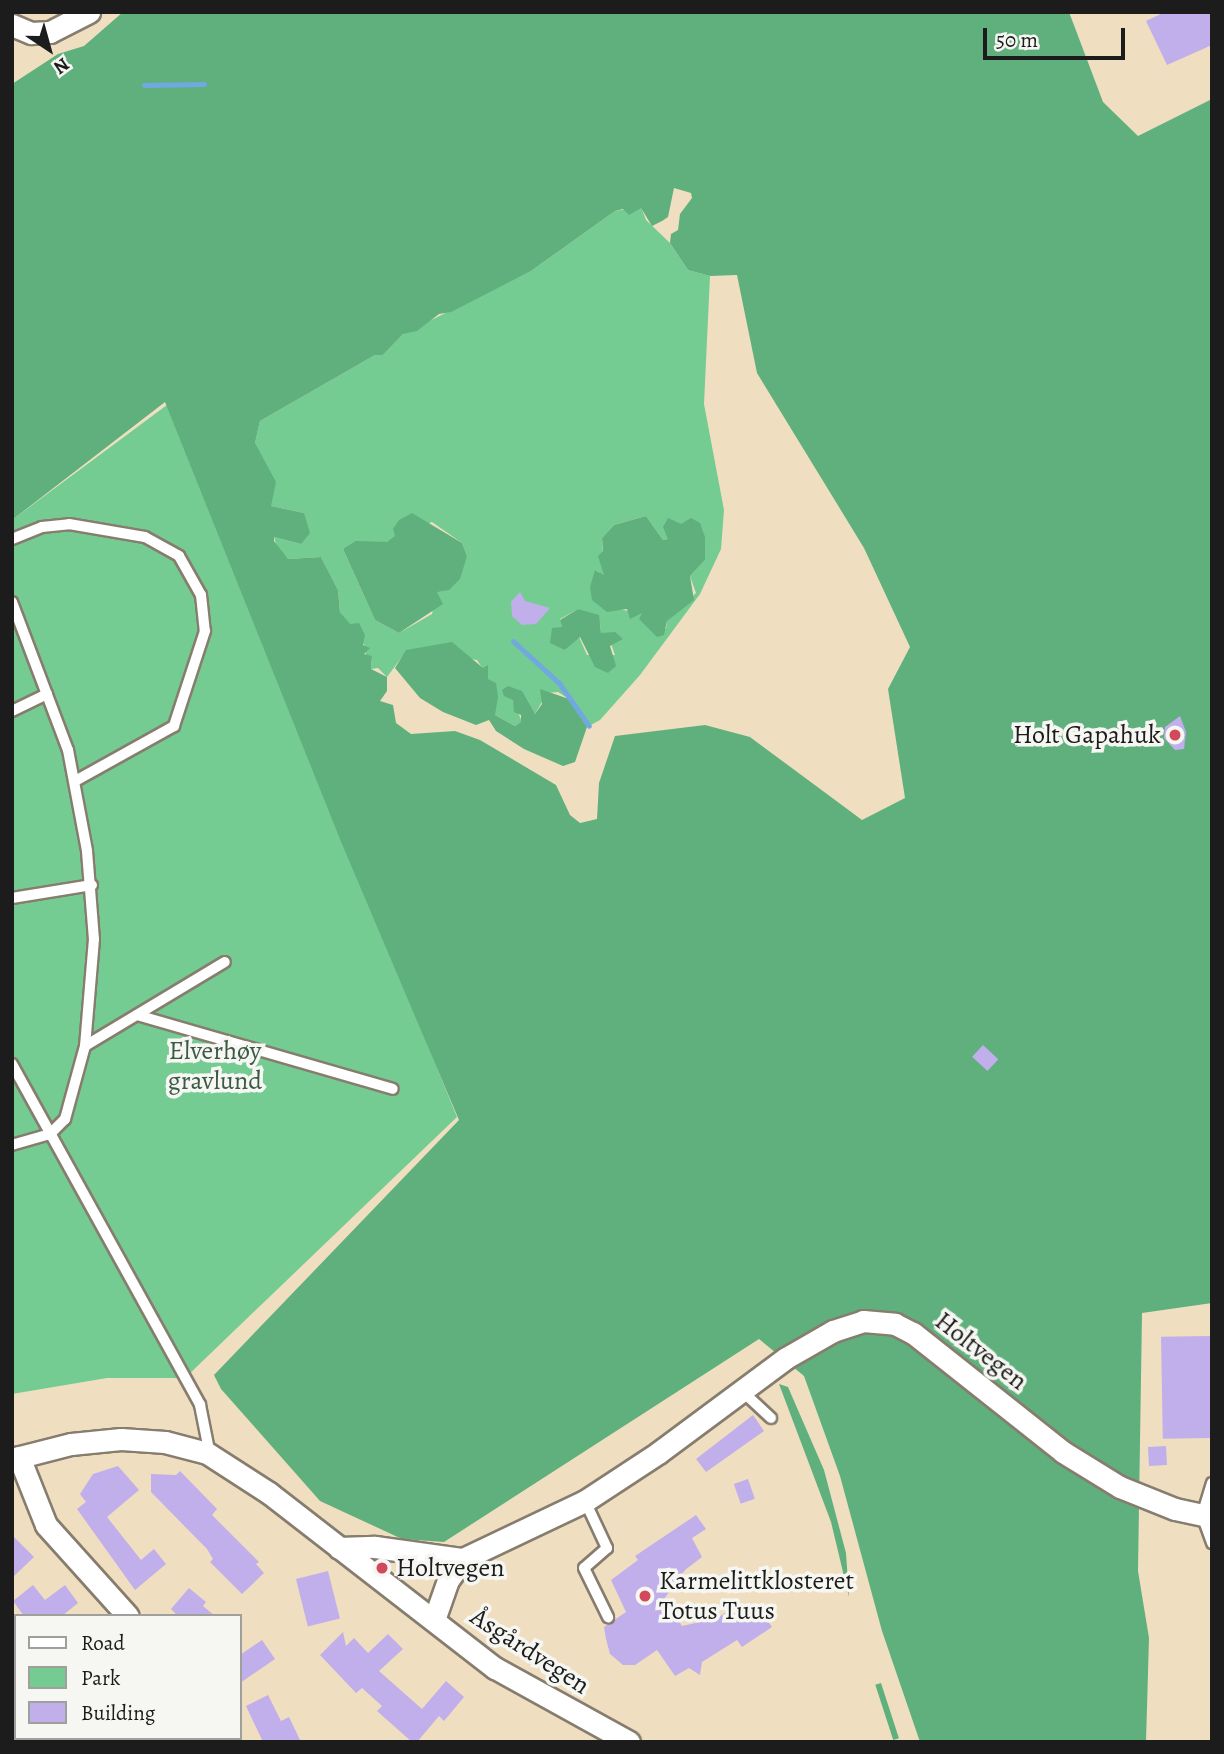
<!DOCTYPE html>
<html>
<head>
<meta charset="utf-8">
<style>
  body { margin:0 }
  #map { position:relative; width:1224px; height:1754px; overflow:hidden; background:#f0dec0; font-family:Alegreya,serif }
  div>[style] { position:absolute }
  [style*='--x'] { left:calc(var(--x)*1px); top:calc(var(--y)*1px); width:calc(var(--w)*1px); rotate:calc(var(--a)*1deg) }
  .green>* { inset:0; background:#74cc92 }
  .forest>* { inset:0; background:#5fb07c; transform-origin:0 0 }
  .stream>* { height:5px; margin:-2.5px; padding:0 2.5px; transform-origin:2.5px; border-radius:2.5px; background:#72a8e0 }
  .building>* { inset:0; background:#c0afea; transform-origin:0 0 }
  .roads { filter:drop-shadow(2px 0 #867d6e) drop-shadow(-2px 0 #867d6e) drop-shadow(0 2px #867d6e) drop-shadow(0 -2px #867d6e) }
  .lane>* { height:10px; margin:-5px; padding:0 5px; transform-origin:5px; border-radius:5px; background:#fff }
  .street>* { height:21px; margin:-10.5px; padding:0 10.5px; transform-origin:10.5px; border-radius:10.5px; background:#fff }
  .dots>* { width:19px; height:19px; translate:-50% -50%; box-sizing:border-box; border:4px solid #f6f6f2; border-radius:50% }
  span { translate:-50% -50%; white-space:nowrap; text-align:center; line-height:1.15; -webkit-text-stroke:7px #f6f6f2; paint-order:stroke }
  .poi-label { font-size:26px; color:#1c1c1c }
  .right { translate:-100% -50%; text-align:right }
  .left { translate:0 -50%; text-align:left }
  .park-label { font-size:26px; color:#3b5a45 }
  .street-label { font-size:26px; color:#1c1c1c }
  .frame { position:absolute; inset:0; border:14px solid #1c1c1c; pointer-events:none }
  .legend { position:absolute; left:14px; top:1614px; width:228px; height:126px; box-sizing:border-box; background:#f6f6f2; border:2px solid #9f9f9c; margin:0; padding:9px 12px; list-style:none; font-size:21px; color:#1c1c1c }
  .legend li { display:flex; align-items:center; gap:14px; height:35px }
  .legend b { width:35px; border:2px solid #9f9f9c }
  .north { position:absolute; left:14px; top:14px; width:70px; height:70px; -webkit-text-stroke:5px #f6f6f2; paint-order:stroke; rotate:144deg; font-size:19px; font-weight:700; line-height:28px; text-align:center; color:#1c1c1c }
  .north::after { content:''; display:block; margin:auto; width:24px; height:32px; background:#1c1c1c; clip-path:polygon(50% 0,100% 100%,50% 72%,0 100%) }
  .scale { position:absolute; left:983px; top:28px; width:142px; height:32px; box-sizing:border-box; border:4px solid #1c1c1c; border-top:0; padding-left:9px; font-size:21px; line-height:24px; white-space:nowrap; color:#1c1c1c; -webkit-text-stroke:5px #f6f6f2; paint-order:stroke }
</style>
</head>
<body>
<div id="map">
  <div class="green">
    <div style="clip-path:polygon(evenodd,641px 207px,646px 220px,670px 243px,688px 270px,710px 276px,704px 404px,724px 510px,721px 549px,700px 594px,640px 675px,600px 720px,587px 727px,569px 699px,558px 692px,547px 693px,535px 714px,524px 701px,513px 700px,522px 722px,515px 726px,495px 715px,495px 692px,488px 679px,488px 666px,483px 669px,477px 660px,407px 650px,387px 677px,378px 668px,371px 669px,372px 656px,366px 657px,365px 646px,340px 612px,338px 590px,321px 557px,288px 559px,278px 550px,274px 537px,301px 544px,304px 513px,271px 506px,255px 443px,260px 421px,375px 355px,383px 355px,403px 334px,531px 271px,615px 211px,641px 207px,646px 516px,663px 540px,669px 539px,675px 522px,705px 537px,705px 560px,690px 576px,696px 593px,667px 621px,666px 629px,642px 613px,617px 609px,596px 570px,604px 576px,602px 538px,614px 525px,646px 516px,641px 207px,432px 522px,462px 543px,467px 556px,437px 591px,432px 614px,399px 633px,375px 620px,343px 549px,365px 542px,387px 542px,432px 522px,641px 207px,578px 609px,600px 623px,601px 633px,608px 635px,615px 655px,587px 655px,579px 637px,565px 650px,558px 630px,562px 627px,560px 619px,578px 609px)"></div>
    <div style="clip-path:polygon(167px 405px,457px 1117px,185px 1378px,107px 1378px,12px 1394px,12px 520px)"></div>
  </div>
  <div class="forest">
    <div style="clip-path:polygon(evenodd,123px 12px,1069px 12px,1103px 102px,1138px 136px,1212px 99px,1212px 1303px,1142px 1313px,1138px 1571px,1149px 1638px,1146px 1742px,920px 1742px,882px 1631px,840px 1476px,804px 1376px,759px 1339px,444px 1542px,402px 1539px,320px 1501px,221px 1389px,214px 1375px,459px 1120px,342px 844px,165px 402px,12px 520px,12px 84px,58px 54px,84px 46px,123px 12px,674px 188px,691px 193px,692px 198px,680px 214px,678px 230px,671px 234px,670px 243px,688px 270px,710px 276px,737px 275px,757px 373px,864px 548px,910px 647px,888px 689px,905px 798px,862px 820px,750px 737px,705px 725px,615px 736px,599px 783px,597px 819px,580px 823px,570px 815px,556px 785px,480px 740px,455px 731px,411px 734px,396px 723px,393px 705px,380px 701px,387px 691px,387px 677px,371px 669px,372px 656px,364px 654px,370px 648px,363px 645px,365px 635px,359px 623px,350px 624px,340px 612px,338px 590px,321px 557px,288px 559px,274px 541px,274px 537px,301px 544px,310px 533px,304px 513px,271px 506px,276px 482px,255px 443px,260px 421px,375px 355px,383px 355px,403px 334px,417px 331px,439px 314px,451px 312px,531px 271px,615px 211px,623px 209px,629px 215px,641px 208px,652px 226px,662px 221px,668px 217px,674px 188px)"></div>
    <div style="clip-path:polygon(412px 513px,462px 543px,467px 556px,460px 579px,449px 590px,437px 592px,443px 604px,399px 633px,375px 620px,343px 549px,356px 541px,387px 542px,395px 536px,393px 529px,399px 520px)"></div>
    <div style="clip-path:polygon(646px 516px,663px 540px,668px 539px,663px 527px,668px 518px,681px 524px,691px 518px,700px 523px,705px 537px,705px 560px,690px 576px,694px 600px,667px 621px,664px 635px,657px 637px,639px 619px,642px 613px,630px 619px,627px 609px,607px 612px,592px 600px,590px 587px,595px 570px,604px 575px,598px 556px,603px 551px,602px 538px,614px 525px)"></div>
    <div style="clip-path:polygon(578px 609px,599px 615px,601px 633px,615px 632px,623px 639px,610px 646px,616px 666px,608px 673px,595px 667px,580px 637px,565px 650px,550px 643px,552px 628px,562px 627px,560px 620px)"></div>
    <div style="clip-path:polygon(452px 642px,483px 668px,488px 665px,488px 679px,496px 683px,498px 697px,495px 715px,515px 726px,521px 722px,521px 715px,514px 712px,513px 700px,504px 696px,502px 690px,508px 686px,522px 691px,535px 714px,542px 704px,540px 689px,569px 699px,587px 727px,575px 762px,563px 766px,524px 749px,496px 731px,489px 720px,476px 725px,443px 712px,420px 698px,395px 668px,406px 650px)"></div>
    <div style="clip-path:polygon(779px 1384px,788px 1387px,824px 1470px,846px 1553px,849px 1597px,831px 1522px)"></div>
    <div style="left:881px;top:1683px;width:58px;height:6px;rotate:72deg"></div>
  </div>
  <div class="stream">
    <div style="--x:144;--y:85;--w:60;--a:-1"></div>
    <div style="--x:513;--y:641;--w:62;--a:42.4"></div>
    <div style="--x:559;--y:683;--w:52;--a:55.1"></div>
  </div>
  <div class="building">
    <div style="clip-path:polygon(1165px 12px,1212px 12px,1212px 45px,1167px 65px,1146px 21px)"></div>
    <div style="clip-path:polygon(520px 592px,525px 601px,550px 608px,536px 624px,522px 625px,512px 616px,511px 602px)"></div>
    <div style="clip-path:polygon(1180px 716px,1186px 732px,1184px 749px,1175px 750px,1164px 738px,1165px 727px)"></div>
    <div style="left:983px;top:1045px;width:21px;height:16px;rotate:43deg"></div>
    <div style="left:1210px;top:1336px;width:102px;height:49px;rotate:89deg"></div>
    <div style="clip-path:polygon(753px 1415px,764px 1431px,706px 1472px,696px 1459px)"></div>
    <div style="left:1166px;top:1446px;width:19px;height:18px;rotate:87deg"></div>
    <div style="clip-path:polygon(118px 1466px,139px 1490px,107px 1517px,141px 1560px,154px 1549px,166px 1564px,135px 1590px,77px 1509px,86px 1502px,80px 1494px,93px 1474px)"></div>
    <div style="clip-path:polygon(180px 1471px,217px 1509px,212px 1515px,259px 1562px,256px 1564px,264px 1573px,242px 1594px,210px 1562px,213px 1559px,207px 1549px,151px 1492px,151px 1474px,176px 1475px)"></div>
    <div style="left:748px;top:1479px;width:21px;height:15px;rotate:71deg"></div>
    <div style="clip-path:polygon(696px 1515px,706px 1529px,692px 1538px,702px 1557px,685px 1570px,664px 1599px,682px 1626px,718px 1618px,734px 1606px,750px 1622px,762px 1613px,772px 1627px,742px 1647px,737px 1640px,702px 1662px,700px 1675px,689px 1668px,675px 1676px,657px 1650px,635px 1665px,623px 1665px,610px 1654px,606px 1639px,604px 1627px,626px 1612px,611px 1580px,638px 1560px,635px 1556px)"></div>
    <div style="clip-path:polygon(12px 1535px,34px 1557px,12px 1578px)"></div>
    <div style="left:328px;top:1571px;width:49px;height:33px;rotate:76deg"></div>
    <div style="clip-path:polygon(33px 1585px,45px 1600px,65px 1585px,78px 1603px,62px 1616px,24px 1616px,13px 1601px)"></div>
    <div style="clip-path:polygon(189px 1588px,206px 1602px,203px 1606px,215px 1616px,178px 1616px,171px 1609px)"></div>
    <div style="clip-path:polygon(343px 1632px,346px 1646px,354px 1638px,368px 1653px,388px 1634px,403px 1649px,379px 1671px,422px 1709px,446px 1681px,464px 1697px,444px 1721px,439px 1716px,417px 1742px,412px 1742px,377px 1711px,382px 1706px,362px 1688px,356px 1693px,320px 1655px)"></div>
    <div style="clip-path:polygon(262px 1640px,275px 1659px,240px 1683px,240px 1655px)"></div>
    <div style="clip-path:polygon(268px 1695px,281px 1721px,289px 1717px,301px 1742px,263px 1742px,246px 1706px)"></div>
  </div>
  <div class="roads">
    <div class="lane">
      <div style="--x:12;--y:539;--w:32;--a:-22"></div>
      <div style="--x:42;--y:527;--w:27;--a:-6"></div>
      <div style="--x:69;--y:524;--w:77;--a:9.7"></div>
      <div style="--x:145;--y:537;--w:39;--a:29"></div>
      <div style="--x:179;--y:556;--w:45;--a:60.6"></div>
      <div style="--x:201;--y:595;--w:36;--a:84"></div>
      <div style="--x:205;--y:631;--w:100;--a:108.1"></div>
      <div style="--x:174;--y:726;--w:113;--a:150.9"></div>
      <div style="--x:12;--y:602;--w:158;--a:69.3"></div>
      <div style="--x:68;--y:750;--w:103;--a:79.3"></div>
      <div style="--x:87;--y:851;--w:88;--a:85.5"></div>
      <div style="--x:94;--y:939;--w:107;--a:94.8"></div>
      <div style="--x:85;--y:1046;--w:76;--a:105.3"></div>
      <div style="--x:65;--y:1119;--w:21;--a:135"></div>
      <div style="--x:50;--y:1134;--w:40;--a:164"></div>
      <div style="--x:12;--y:711;--w:39;--a:-26"></div>
      <div style="--x:12;--y:898;--w:81;--a:-9.2"></div>
      <div style="--x:137;--y:1015;--w:266;--a:16.1"></div>
      <div style="--x:85;--y:1046;--w:163;--a:-31"></div>
      <div style="--x:12;--y:1064;--w:389;--a:61.1"></div>
      <div style="--x:200;--y:1405;--w:51;--a:78.7"></div>
      <div style="--x:741;--y:1390;--w:41;--a:43"></div>
      <div style="--x:1212;--y:1483;--w:34;--a:107"></div>
      <div style="--x:1202;--y:1515;--w:30;--a:70"></div>
      <div style="--x:585;--y:1501;--w:52;--a:64.9"></div>
      <div style="--x:607;--y:1548;--w:30;--a:139"></div>
      <div style="--x:584;--y:1568;--w:55;--a:63.9"></div>
    </div>
    <div class="street">
      <div style="--x:12;--y:25;--w:21;--a:23"></div>
      <div style="--x:31;--y:33;--w:19;--a:-3"></div>
      <div style="--x:50;--y:32;--w:44;--a:-27.1"></div>
      <div style="--x:19;--y:1457;--w:73;--a:68.3"></div>
      <div style="--x:46;--y:1525;--w:122;--a:48"></div>
      <div style="--x:12;--y:1459;--w:61;--a:-14.3"></div>
      <div style="--x:71;--y:1444;--w:50;--a:-5.7"></div>
      <div style="--x:121;--y:1439;--w:44;--a:3.9"></div>
      <div style="--x:165;--y:1442;--w:43;--a:14.7"></div>
      <div style="--x:207;--y:1453;--w:74;--a:32.8"></div>
      <div style="--x:269;--y:1493;--w:286;--a:37.8"></div>
      <div style="--x:495;--y:1668;--w:153;--a:28.9"></div>
      <div style="--x:339;--y:1548;--w:36;--a:-2"></div>
      <div style="--x:375;--y:1547;--w:89;--a:7.8"></div>
      <div style="--x:434;--y:1620;--w:42;--a:-70.7"></div>
      <div style="--x:448;--y:1580;--w:26;--a:-54"></div>
      <div style="--x:463;--y:1559;--w:135;--a:-25.4"></div>
      <div style="--x:585;--y:1501;--w:87;--a:-33.3"></div>
      <div style="--x:658;--y:1453;--w:159;--a:-36.6"></div>
      <div style="--x:786;--y:1358;--w:54;--a:-29.9"></div>
      <div style="--x:833;--y:1331;--w:32;--a:-18"></div>
      <div style="--x:863;--y:1321;--w:32;--a:5"></div>
      <div style="--x:895;--y:1324;--w:20;--a:27"></div>
      <div style="--x:913;--y:1333;--w:191;--a:38.4"></div>
      <div style="--x:1063;--y:1452;--w:67;--a:31.6"></div>
      <div style="--x:1120;--y:1487;--w:59;--a:21.8"></div>
      <div style="--x:1175;--y:1509;--w:38;--a:12"></div>
      <div style="--x:222;--y:1738;--w:4;--a:76"></div>
    </div>
  </div>
  <div class="dots">
    <div style="left:1175px;top:735px;background:#d1495b"></div>
    <div style="left:382px;top:1568px;background:#d1495b"></div>
    <div style="left:645px;top:1596px;background:#d1495b"></div>
  </div>
  <div class="poi-label">
    <span class="right" style="left:1161px;top:735px">Holt Gapahuk</span>
    <span class="left" style="left:396px;top:1568px">Holtvegen</span>
    <span class="left" style="left:659px;top:1596px">Karmelittklosteret<br>Totus Tuus</span>
  </div>
  <div class="park-label">
    <span style="left:215px;top:1066px">Elverhøy<br>gravlund</span>
  </div>
  <div class="street-label">
    <span style="left:981px;top:1351px;rotate:38deg">Holtvegen</span>
    <span style="left:530px;top:1651px;rotate:33deg">Åsgårdvegen</span>
  </div>
  <div class="frame"></div>
  <ul class="legend">
  <li><b style="height:9px;background:#fff"></b>Road</li>
  <li><b style="height:19px;background:#74cc92"></b>Park</li>
  <li><b style="height:19px;background:#c0afea"></b>Building</li>
  </ul>
  <div class="north">N</div>
  <div class="scale">50 m</div>
</div>
</body>
</html>
